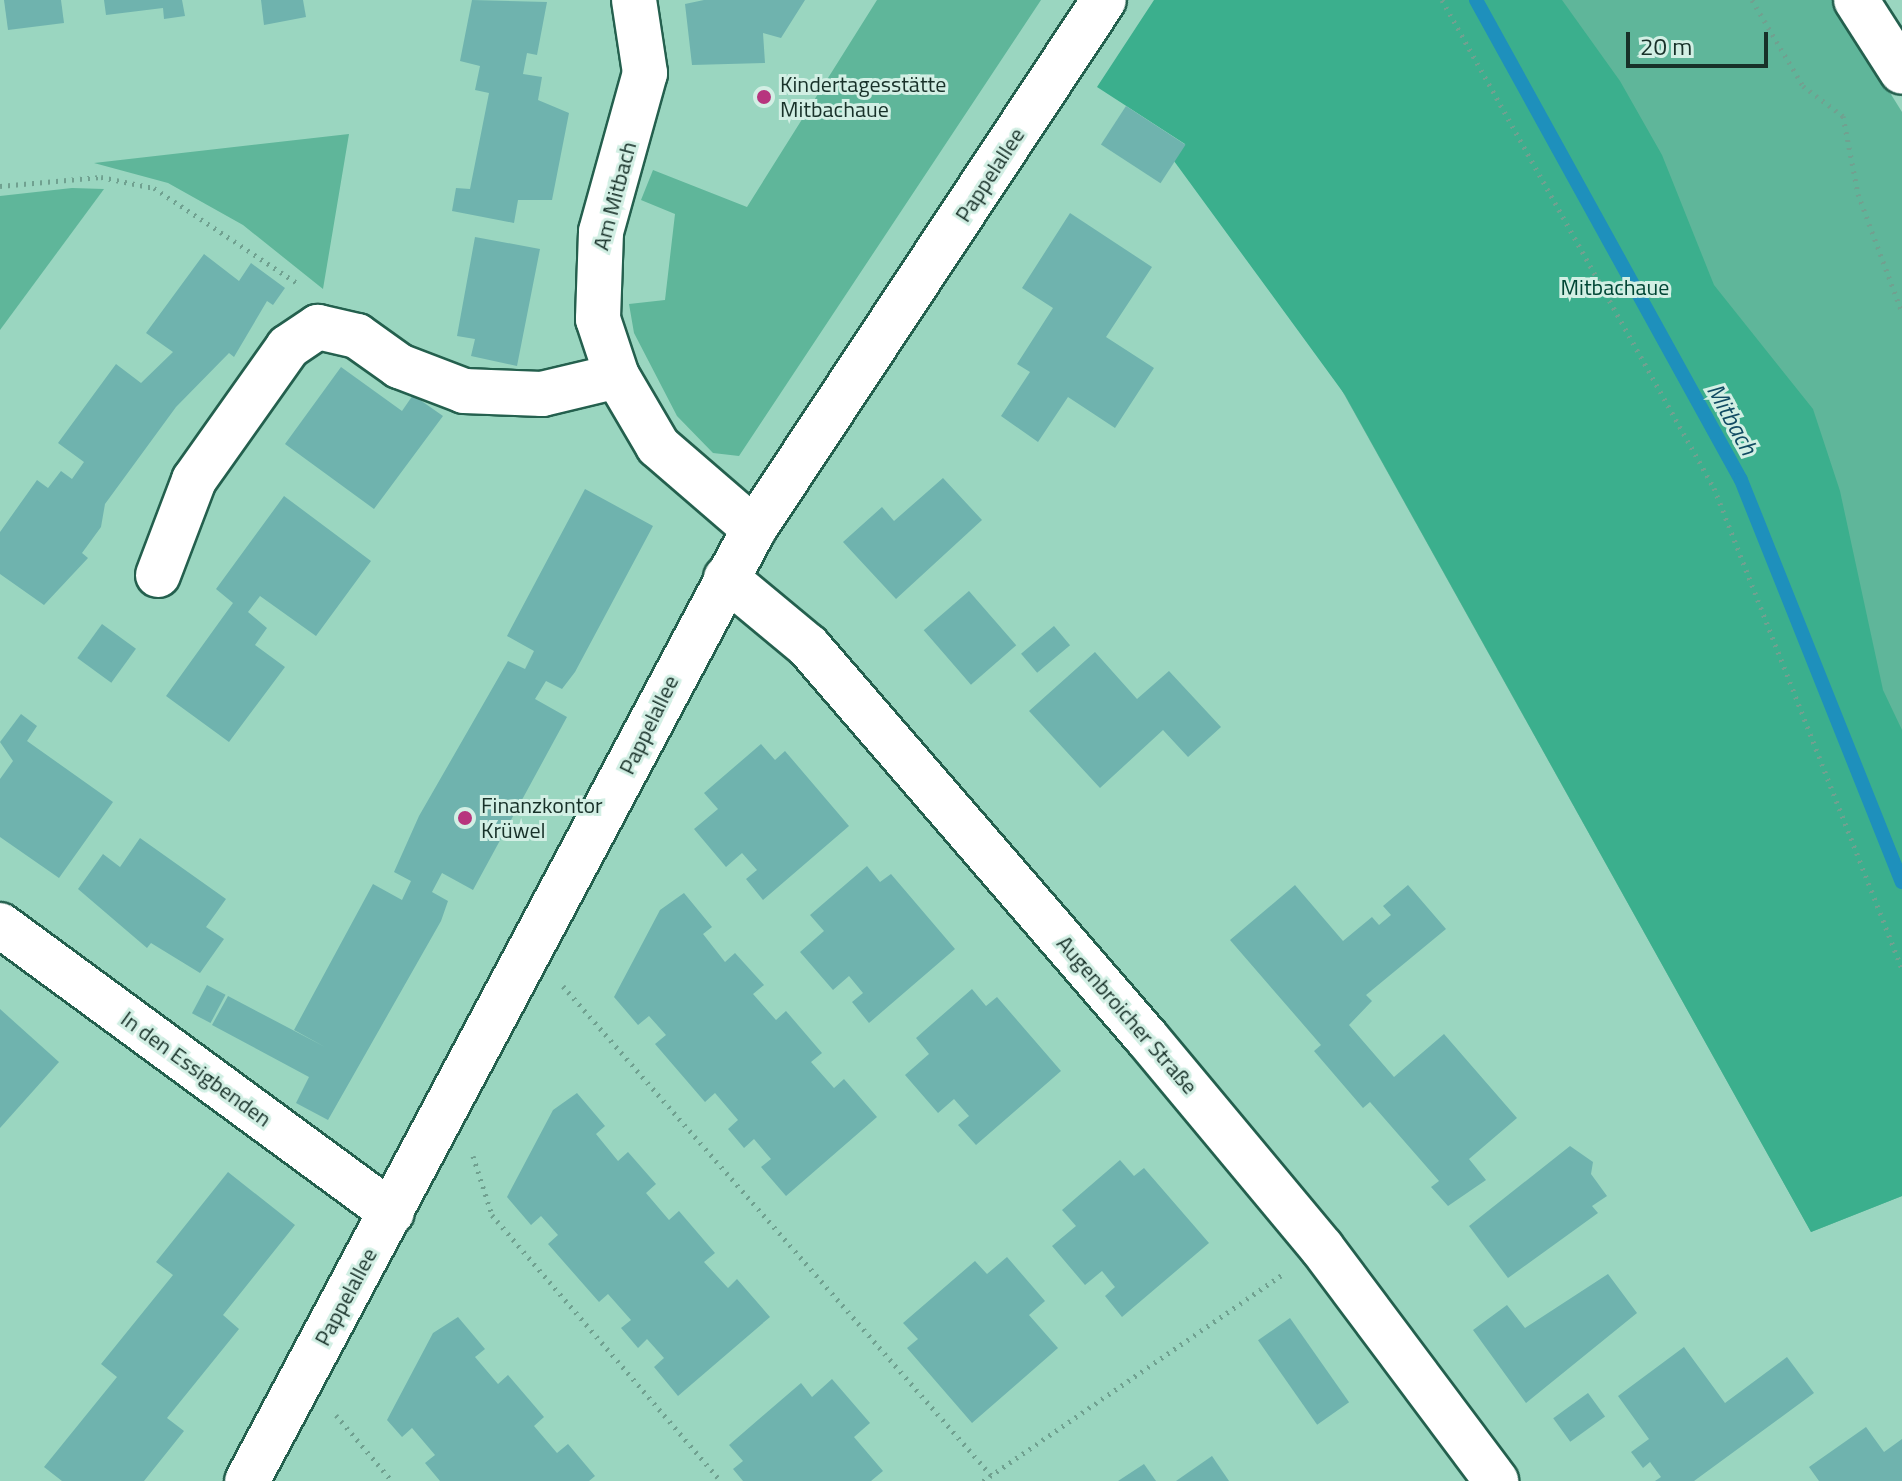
<!DOCTYPE html>
<html>
<head>
<meta charset="utf-8">
<style>
  body { margin:0 }
  #map { position:relative; width:1902px; height:1481px; overflow:hidden; background:#9ad6c0; font-family:"Titillium Web",sans-serif }
  div>[style] { position:absolute }
  [style*='--x'] { left:calc(var(--x)*1px); top:calc(var(--y)*1px); width:calc(var(--w)*1px); rotate:calc(var(--a)*1deg) }
  .green>* { inset:0; background:#5fb69a }
  .forest>* { inset:0; background:#3baf8d }
  .stream>* { height:14px; margin:-7px; padding:0 7px; transform-origin:7px; border-radius:7px; background:#1e90bc }
  .building>* { inset:0; background:#6fb3ae; transform-origin:0 0 }
  .path>* { height:5px; margin-top:-2.5px; transform-origin:0; background:repeating-linear-gradient(90deg,#70a190 0 2px,transparent 0 8px) }
  .roads { filter:drop-shadow(2px 0 #24604e) drop-shadow(-2px 0 #24604e) drop-shadow(0 2px #24604e) drop-shadow(0 -2px #24604e) }
  .minor>* { height:44px; margin:-22px; padding:0 22px; transform-origin:22px; border-radius:22px; background:#fff }
  .dots>* { width:22px; height:22px; translate:-50% -50%; box-sizing:border-box; border:4px solid #d2efe4; border-radius:50% }
  span { translate:-50% -50%; white-space:nowrap; text-align:center; line-height:1.15; -webkit-text-stroke:6px #d2efe4; paint-order:stroke }
  .poi-label { font-size:22px; color:#183129 }
  .left { translate:0 -50%; text-align:left }
  .street-label { font-size:22px; color:#183129 }
  .park-label { font-size:22px; color:#004635 }
  .water-label { font-size:24px; color:#114b63; font-style:italic }
  .scale { position:absolute; left:1626px; top:32px; width:142px; height:36px; box-sizing:border-box; border:4px solid #183129; border-top:0; padding-left:10px; font-size:24px; line-height:28px; white-space:nowrap; color:#183129; -webkit-text-stroke:6px #d2efe4; paint-order:stroke }
</style>
</head>
<body>
<div id="map">
  <div class="green">
    <div style="clip-path:polygon(877px 0,1041px 0,739px 456px,713px 453px,677px 416px,634px 333px,629px 304px,665px 300px,675px 214px,641px 200px,653px 170px,747px 207px)"></div>
    <div style="clip-path:polygon(1154px 0,1832px 0,1902px 112px,1902px 1196px,1811px 1232px,1204px 143px)"></div>
    <div style="clip-path:polygon(349px 134px,323px 289px,243px 225px,168px 183px,94px 163px)"></div>
    <div style="clip-path:polygon(72px 188px,104px 189px,0 330px,0 196px)"></div>
  </div>
  <div class="forest">
    <div style="clip-path:polygon(1154px 0,1562px 0,1620px 81px,1662px 155px,1714px 285px,1813px 409px,1840px 491px,1883px 690px,1902px 730px,1902px 1196px,1811px 1232px,1345px 395px,1174px 161px,1185px 144px,1097px 87px)"></div>
  </div>
  <div class="stream">
    <div style="--x:1476;--y:0;--w:548;--a:61.1"></div>
    <div style="--x:1741;--y:480;--w:433;--a:68.2"></div>
  </div>
  <div class="building">
    <div style="clip-path:polygon(4px 0,61px 0,64px 23px,8px 30px)"></div>
    <div style="clip-path:polygon(104px 0,182px 0,185px 16px,164px 19px,163px 8px,106px 15px)"></div>
    <div style="clip-path:polygon(261px 0,303px 0,306px 17px,264px 25px)"></div>
    <div style="clip-path:polygon(472px 0,547px 2px,537px 55px,527px 53px,523px 74px,542px 77px,538px 100px,569px 113px,552px 200px,518px 200px,514px 223px,452px 211px,456px 188px,470px 189px,489px 93px,475px 90px,480px 66px,460px 61px)"></div>
    <div style="clip-path:polygon(704px 0,805px 0,781px 38px,763px 33px,765px 63px,692px 65px,685px 4px)"></div>
    <div style="left:1126px;top:106px;width:71px;height:46px;rotate:33deg"></div>
    <div style="clip-path:polygon(1070px 213px,1152px 267px,1106px 337px,1154px 368px,1115px 428px,1068px 397px,1038px 442px,1001px 416px,1030px 372px,1017px 364px,1053px 308px,1022px 288px)"></div>
    <div style="clip-path:polygon(475px 237px,540px 249px,517px 366px,471px 356px,475px 339px,457px 336px)"></div>
    <div style="clip-path:polygon(204px 254px,239px 281px,251px 263px,285px 288px,273px 305px,267px 301px,234px 357px,229px 353px,176px 407px,105px 504px,101px 527px,82px 553px,88px 558px,44px 605px,0 574px,0 532px,37px 480px,48px 488px,61px 471px,72px 479px,84px 462px,58px 443px,116px 364px,141px 383px,173px 352px,146px 333px)"></div>
    <div style="clip-path:polygon(341px 367px,402px 411px,413px 395px,443px 416px,374px 509px,285px 444px)"></div>
    <div style="clip-path:polygon(943px 478px,982px 520px,896px 599px,843px 542px,882px 507px,894px 521px)"></div>
    <div style="clip-path:polygon(585px 489px,653px 526px,575px 672px,562px 689px,546px 681px,535px 699px,567px 717px,473px 890px,442px 873px,432px 892px,448px 901px,441px 921px,328px 1120px,296px 1103px,309px 1077px,212px 1025px,228px 996px,325px 1047px,294px 1030px,373px 884px,402px 900px,411px 881px,394px 872px,419px 816px,508px 661px,525px 669px,534px 651px,507px 636px)"></div>
    <div style="clip-path:polygon(284px 496px,371px 561px,316px 636px,260px 596px,248px 612px,267px 628px,255px 645px,285px 667px,229px 742px,166px 696px,233px 603px,216px 589px)"></div>
    <div style="left:969px;top:591px;width:72px;height:60px;rotate:49deg"></div>
    <div style="left:102px;top:624px;width:42px;height:42px;rotate:36deg"></div>
    <div style="left:1054px;top:626px;width:25px;height:43px;rotate:50deg"></div>
    <div style="clip-path:polygon(1095px 652px,1137px 699px,1169px 671px,1221px 727px,1188px 757px,1163px 730px,1100px 788px,1029px 711px)"></div>
    <div style="clip-path:polygon(21px 714px,37px 726px,27px 741px,113px 802px,59px 878px,0 837px,0 779px,13px 761px,0 742px)"></div>
    <div style="clip-path:polygon(761px 744px,775px 760px,785px 751px,849px 826px,763px 900px,746px 879px,757px 870px,742px 853px,726px 867px,694px 829px,718px 809px,704px 793px)"></div>
    <div style="clip-path:polygon(140px 838px,226px 899px,206px 927px,224px 939px,200px 973px,151px 943px,147px 948px,78px 889px,103px 854px,120px 867px)"></div>
    <div style="clip-path:polygon(867px 866px,880px 882px,891px 874px,955px 949px,869px 1023px,852px 1002px,863px 993px,849px 976px,833px 990px,800px 952px,824px 931px,810px 915px)"></div>
    <div style="clip-path:polygon(1295px 885px,1343px 941px,1372px 917px,1379px 925px,1391px 915px,1383px 906px,1408px 885px,1446px 929px,1366px 995px,1372px 1001px,1349px 1025px,1394px 1077px,1444px 1034px,1517px 1118px,1469px 1159px,1486px 1180px,1448px 1206px,1431px 1187px,1439px 1181px,1370px 1102px,1363px 1108px,1314px 1051px,1321px 1045px,1230px 940px)"></div>
    <div style="clip-path:polygon(684px 893px,712px 927px,703px 934px,725px 962px,735px 953px,764px 985px,753px 994px,776px 1020px,786px 1011px,822px 1053px,811px 1062px,834px 1088px,844px 1079px,877px 1117px,786px 1196px,761px 1167px,771px 1159px,754px 1139px,744px 1148px,728px 1129px,738px 1120px,715px 1093px,705px 1102px,655px 1044px,666px 1035px,649px 1016px,638px 1025px,614px 997px,660px 910px)"></div>
    <div style="left:207px;top:985px;width:21px;height:32px;rotate:28deg"></div>
    <div style="clip-path:polygon(972px 989px,986px 1006px,997px 997px,1061px 1071px,976px 1145px,958px 1125px,969px 1116px,954px 1099px,938px 1113px,905px 1075px,929px 1054px,916px 1038px)"></div>
    <div style="clip-path:polygon(0 1009px,59px 1062px,0 1128px)"></div>
    <div style="clip-path:polygon(577px 1093px,605px 1126px,596px 1134px,618px 1161px,628px 1152px,656px 1184px,646px 1193px,669px 1220px,679px 1211px,715px 1253px,704px 1262px,728px 1288px,737px 1279px,770px 1317px,678px 1396px,654px 1367px,664px 1358px,647px 1339px,638px 1348px,621px 1328px,631px 1320px,608px 1294px,599px 1302px,548px 1244px,558px 1235px,541px 1216px,531px 1225px,507px 1197px,553px 1110px)"></div>
    <div style="clip-path:polygon(1570px 1146px,1593px 1162px,1591px 1174px,1607px 1196px,1592px 1206px,1598px 1213px,1508px 1278px,1469px 1226px)"></div>
    <div style="clip-path:polygon(1120px 1160px,1134px 1176px,1144px 1168px,1209px 1243px,1122px 1317px,1105px 1296px,1115px 1287px,1102px 1271px,1085px 1285px,1052px 1246px,1076px 1226px,1062px 1210px)"></div>
    <div style="clip-path:polygon(228px 1172px,295px 1225px,223px 1315px,239px 1329px,167px 1418px,184px 1431px,144px 1481px,62px 1481px,44px 1467px,117px 1377px,101px 1364px,173px 1275px,156px 1262px)"></div>
    <div style="clip-path:polygon(1007px 1257px,1045px 1301px,1029px 1315px,1058px 1348px,972px 1423px,907px 1348px,918px 1339px,903px 1323px,975px 1261px,987px 1274px)"></div>
    <div style="clip-path:polygon(1608px 1274px,1637px 1313px,1526px 1403px,1473px 1330px,1507px 1305px,1525px 1328px)"></div>
    <div style="clip-path:polygon(458px 1317px,485px 1349px,475px 1357px,498px 1384px,508px 1375px,544px 1417px,534px 1426px,557px 1453px,568px 1444px,595px 1476px,589px 1481px,440px 1481px,425px 1463px,435px 1455px,412px 1428px,402px 1437px,387px 1420px,433px 1333px)"></div>
    <div style="left:1290px;top:1318px;width:103px;height:39px;rotate:55deg"></div>
    <div style="clip-path:polygon(1684px 1347px,1725px 1403px,1787px 1357px,1814px 1393px,1694px 1481px,1655px 1481px,1661px 1477px,1650px 1462px,1643px 1468px,1631px 1452px,1649px 1439px,1618px 1396px)"></div>
    <div style="clip-path:polygon(832px 1379px,870px 1423px,854px 1437px,883px 1471px,871px 1481px,743px 1481px,733px 1469px,743px 1461px,729px 1445px,801px 1383px,812px 1397px)"></div>
    <div style="left:1588px;top:1393px;width:29px;height:43px;rotate:54deg"></div>
    <div style="clip-path:polygon(1866px 1427px,1884px 1452px,1902px 1439px,1902px 1481px,1819px 1481px,1809px 1467px)"></div>
    <div style="clip-path:polygon(1212px 1456px,1229px 1481px,1176px 1481px)"></div>
    <div style="clip-path:polygon(1144px 1464px,1156px 1481px,1118px 1481px)"></div>
  </div>
  <div class="path">
    <div style="--x:1442;--y:0;--w:559;--a:60.87"></div>
    <div style="--x:1714;--y:488;--w:516;--a:68.65"></div>
    <div style="--x:1752;--y:0;--w:100;--a:59.3"></div>
    <div style="--x:1803;--y:86;--w:50;--a:36.9"></div>
    <div style="--x:1843;--y:116;--w:79;--a:79.1"></div>
    <div style="--x:1858;--y:194;--w:126;--a:69.6"></div>
    <div style="--x:0;--y:186;--w:101;--a:-5.1"></div>
    <div style="--x:101;--y:177;--w:54;--a:11.7"></div>
    <div style="--x:154;--y:188;--w:175;--a:33.6"></div>
    <div style="--x:563;--y:986;--w:650;--a:48.81"></div>
    <div style="--x:473;--y:1156;--w:62;--a:72.1"></div>
    <div style="--x:492;--y:1215;--w:351;--a:49.3"></div>
    <div style="--x:336;--y:1415;--w:87;--a:49.7"></div>
    <div style="--x:983;--y:1481;--w:367;--a:-34.6"></div>
  </div>
  <div class="roads">
    <div class="minor">
      <div style="--x:634;--y:0;--w:74;--a:81.4"></div>
      <div style="--x:645;--y:73;--w:165;--a:105.5"></div>
      <div style="--x:601;--y:232;--w:87;--a:92"></div>
      <div style="--x:598;--y:319;--w:60;--a:71.6"></div>
      <div style="--x:617;--y:376;--w:81;--a:59.6"></div>
      <div style="--x:658;--y:446;--w:127;--a:40.8"></div>
      <div style="--x:1856;--y:0;--w:85;--a:57.4"></div>
      <div style="--x:158;--y:575;--w:102;--a:-69.2"></div>
      <div style="--x:194;--y:480;--w:163;--a:-54.7"></div>
      <div style="--x:288;--y:347;--w:36;--a:-34"></div>
      <div style="--x:318;--y:327;--w:40;--a:13"></div>
      <div style="--x:357;--y:336;--w:52;--a:35.5"></div>
      <div style="--x:399;--y:366;--w:70;--a:21"></div>
      <div style="--x:464;--y:391;--w:78;--a:2.2"></div>
      <div style="--x:542;--y:394;--w:77;--a:-13.5"></div>
      <div style="--x:726;--y:578;--w:107;--a:39.7"></div>
      <div style="--x:808;--y:646;--w:518;--a:49.15"></div>
      <div style="--x:1147;--y:1038;--w:273;--a:50.2"></div>
      <div style="--x:1322;--y:1248;--w:291;--a:53.2"></div>
      <div style="--x:0;--y:925;--w:486;--a:36.3"></div>
      <div style="--x:247;--y:1481;--w:1079;--a:-61.96"></div>
      <div style="--x:754;--y:529;--w:634;--a:-56.51"></div>
    </div>
  </div>
  <div class="dots">
    <div style="left:764px;top:97px;background:#b7357e"></div>
    <div style="left:465px;top:818px;background:#b7357e"></div>
  </div>
  <div class="poi-label">
    <span class="left" style="left:780px;top:97px">Kindertagesstätte<br>Mitbachaue</span>
    <span class="left" style="left:481px;top:818px">Finanzkontor<br>Krüwel</span>
  </div>
  <div class="street-label">
    <span style="left:990px;top:175px;rotate:-57deg">Pappelallee</span>
    <span style="left:615px;top:196px;rotate:-75deg">Am Mitbach</span>
    <span style="left:649px;top:725px;rotate:-64deg">Pappelallee</span>
    <span style="left:1127px;top:1015px;rotate:49deg">Augenbroicher Straße</span>
    <span style="left:196px;top:1069px;rotate:36deg">In den Essigbenden</span>
    <span style="left:346px;top:1297px;rotate:-62deg">Pappelallee</span>
  </div>
  <div class="park-label">
    <span style="left:1615px;top:288px">Mitbachaue</span>
  </div>
  <div class="water-label">
    <span style="left:1732px;top:419px;rotate:61deg">Mitbach</span>
  </div>
  <div class="scale">20 m</div>
</div>
</body>
</html>
